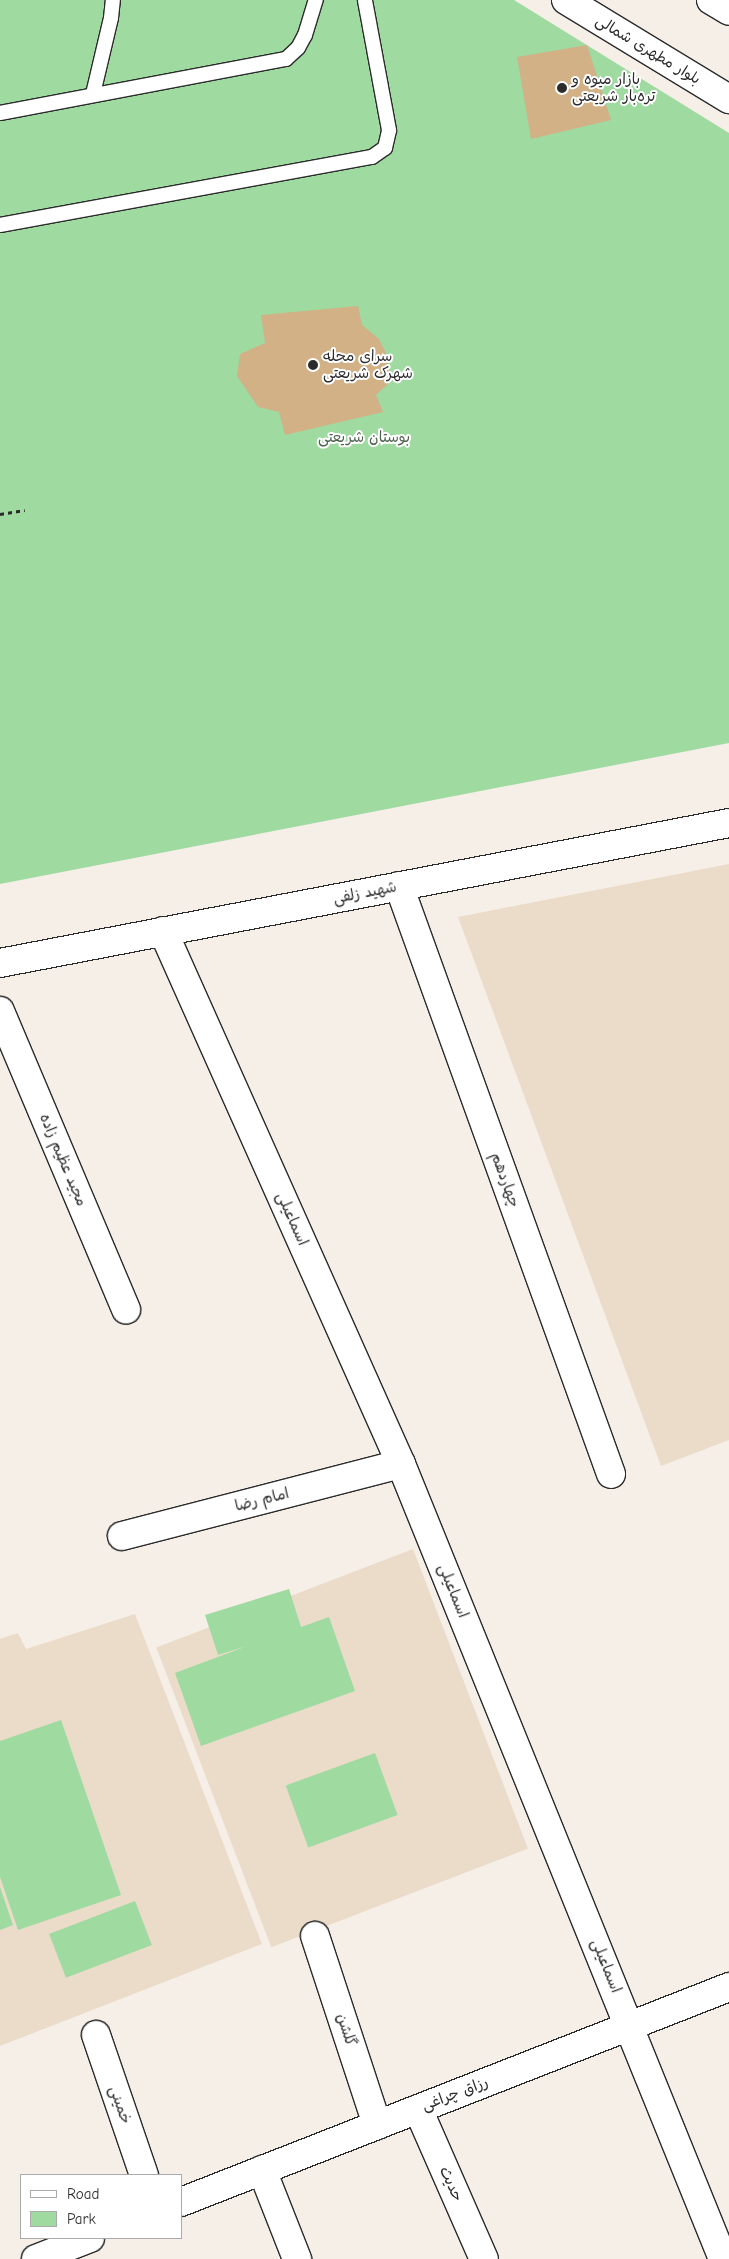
<!DOCTYPE html>
<html>
<head>
<meta charset="utf-8">
<style>
  body { margin:0 }
  #map { position:relative; width:729px; height:2259px; overflow:hidden; background:#f6efe7; font-family:"Comic Neue","Playpen Sans Arabic",sans-serif }
  div>[style] { position:absolute }
  [style*='--x'] { left:calc(var(--x)*1px); top:calc(var(--y)*1px); width:calc(var(--w)*1px); rotate:calc(var(--a)*1deg) }
  .built>* { inset:0; background:#ebdcca; transform-origin:0 0 }
  .green>* { inset:0; background:#9fdaa0; transform-origin:0 0 }
  .building>* { inset:0; background:#d1b185 }
  .path>* { height:3px; margin-top:-1.5px; transform-origin:0; background:repeating-linear-gradient(90deg,#2b2b2b 0 4px,transparent 0 8px) }
  .roads { filter:drop-shadow(1px 0 #2b2b2b) drop-shadow(-1px 0 #2b2b2b) drop-shadow(0 1px #2b2b2b) drop-shadow(0 -1px #2b2b2b) }
  .lane>* { height:14px; margin:-7px; padding:0 7px; transform-origin:7px; border-radius:7px; background:#fff }
  .street>* { height:28px; margin:-14px; padding:0 14px; transform-origin:14px; border-radius:14px; background:#fff }
  .secondary>* { height:28px; margin:-14px; padding:0 14px; transform-origin:14px; border-radius:14px; background:#fff }
  .dots>* { width:14px; height:14px; translate:-50% -50%; box-sizing:border-box; border:2px solid #fff; border-radius:50% }
  span { translate:-50% -50%; white-space:nowrap; text-align:center; line-height:1.15; -webkit-text-stroke:4px #fff; paint-order:stroke }
  .street-label { font-size:15px; color:#2b2b2b }
  .poi-label { font-size:15px; color:#2b2b2b }
  .left { translate:0 -50%; text-align:left }
  .park-label { font-size:15px; color:#4e604e }
  .legend { position:absolute; left:20px; top:2174px; width:162px; height:65px; box-sizing:border-box; background:#fff; border:1px solid #aaa; margin:0; padding:6px 9px; list-style:none; font-size:15px; color:#2b2b2b }
  .legend li { display:flex; align-items:center; gap:10px; height:25px }
  .legend b { width:25px; border:1px solid #aaa }
</style>
</head>
<body>
<div id="map">
  <div class="built">
    <div style="clip-path:polygon(729px 864px,729px 1440px,661px 1466px,458px 917px)"></div>
    <div style="left:413px;top:1549px;width:321px;height:275px;rotate:69deg"></div>
    <div style="clip-path:polygon(135px 1614px,262px 1944px,0 2046px,0 1639px,18px 1633px,26px 1649px)"></div>
  </div>
  <div class="green">
    <div style="clip-path:polygon(0 0,514px 0,729px 133px,729px 743px,0 884px)"></div>
    <div style="clip-path:polygon(289px 1589px,301px 1627px,329px 1617px,355px 1691px,201px 1746px,175px 1673px,247px 1646px,218px 1655px,205px 1615px)"></div>
    <div style="clip-path:polygon(61px 1720px,121px 1895px,18px 1930px,0 1877px,0 1741px)"></div>
    <div style="left:375px;top:1753px;width:66px;height:95px;rotate:70deg"></div>
    <div style="clip-path:polygon(0 1887px,13px 1925px,0 1930px)"></div>
    <div style="left:135px;top:1901px;width:47px;height:92px;rotate:69deg"></div>
  </div>
  <div class="building">
    <div style="clip-path:polygon(587px 45px,611px 120px,531px 139px,517px 57px)"></div>
    <div style="clip-path:polygon(358px 306px,362px 325px,379px 339px,386px 353px,391px 381px,376px 395px,383px 412px,285px 435px,279px 412px,258px 407px,237px 376px,240px 354px,265px 343px,261px 315px)"></div>
  </div>
  <div class="path">
    <div style="--x:0;--y:514;--w:25;--a:-9"></div>
  </div>
  <div class="roads">
    <div class="lane">
      <div style="--x:93;--y:94;--w:78;--a:-76.7"></div>
      <div style="--x:111;--y:18;--w:18;--a:-84"></div>
      <div style="--x:0;--y:113;--w:291;--a:-10.7"></div>
      <div style="--x:286;--y:59;--w:16;--a:-43"></div>
      <div style="--x:298;--y:48;--w:15;--a:-62"></div>
      <div style="--x:305;--y:35;--w:37;--a:-73"></div>
      <div style="--x:0;--y:225;--w:378;--a:-10.4"></div>
      <div style="--x:372;--y:157;--w:16;--a:-35"></div>
      <div style="--x:385;--y:148;--w:18;--a:-77"></div>
      <div style="--x:389;--y:130;--w:132;--a:-100.5"></div>
    </div>
    <div class="street">
      <div style="--x:399;--y:886;--w:625;--a:70.17"></div>
      <div style="--x:163;--y:931;--w:584;--a:65.94"></div>
      <div style="--x:401;--y:1464;--w:858;--a:67.95"></div>
      <div style="--x:0;--y:1011;--w:324;--a:67.1"></div>
      <div style="--x:122;--y:1536;--w:288;--a:-14.5"></div>
      <div style="--x:315;--y:1936;--w:199;--a:71.8"></div>
      <div style="--x:96;--y:2035;--w:148;--a:71.1"></div>
      <div style="--x:418;--y:2109;--w:164;--a:66.3"></div>
      <div style="--x:262;--y:2170;--w:96;--a:68.5"></div>
    </div>
    <div class="secondary">
      <div style="--x:566;--y:0;--w:191;--a:31.3"></div>
      <div style="--x:711;--y:0;--w:21;--a:31"></div>
      <div style="--x:0;--y:963;--w:742;--a:-10.87"></div>
      <div style="--x:181;--y:2202;--w:589;--a:-21.42"></div>
      <div style="--x:36;--y:2259;--w:58;--a:-21.3"></div>
    </div>
  </div>
  <div class="dots">
    <div style="left:562px;top:88px;background:#2b2b2b"></div>
    <div style="left:313px;top:365px;background:#2b2b2b"></div>
  </div>
  <div class="street-label">
    <span style="left:648px;top:50px;rotate:31deg">بلوار مطهری شمالی</span>
    <span style="left:365px;top:893px;rotate:-11deg">شهید زلفی</span>
    <span style="left:63px;top:1160px;rotate:67deg">مجید عظیم زاده</span>
    <span style="left:505px;top:1180px;rotate:70deg">چهاردهم</span>
    <span style="left:292px;top:1219px;rotate:66deg">اسماعیلی</span>
    <span style="left:262px;top:1500px;rotate:-14deg">امام رضا</span>
    <span style="left:453px;top:1591px;rotate:68deg">اسماعیلی</span>
    <span style="left:606px;top:1966px;rotate:68deg">اسماعیلی</span>
    <span style="left:346px;top:2030px;rotate:72deg">گلشن</span>
    <span style="left:455px;top:2094px;rotate:-21deg">رزاق چراغی</span>
    <span style="left:120px;top:2105px;rotate:71deg">خمینی</span>
    <span style="left:451px;top:2184px;rotate:66deg">حدیث</span>
  </div>
  <div class="poi-label">
    <span class="left" style="left:572px;top:88px">بازار میوه و<br>تره‌بار شریعتی</span>
    <span class="left" style="left:323px;top:365px">سرای محله<br>شهرک شریعتی</span>
  </div>
  <div class="park-label">
    <span style="left:364px;top:438px">بوستان شریعتی</span>
  </div>
  <ul class="legend">
  <li><b style="height:6px;background:#fff"></b>Road</li>
  <li><b style="height:14px;background:#9fdaa0"></b>Park</li>
  </ul>
</div>
</body>
</html>
